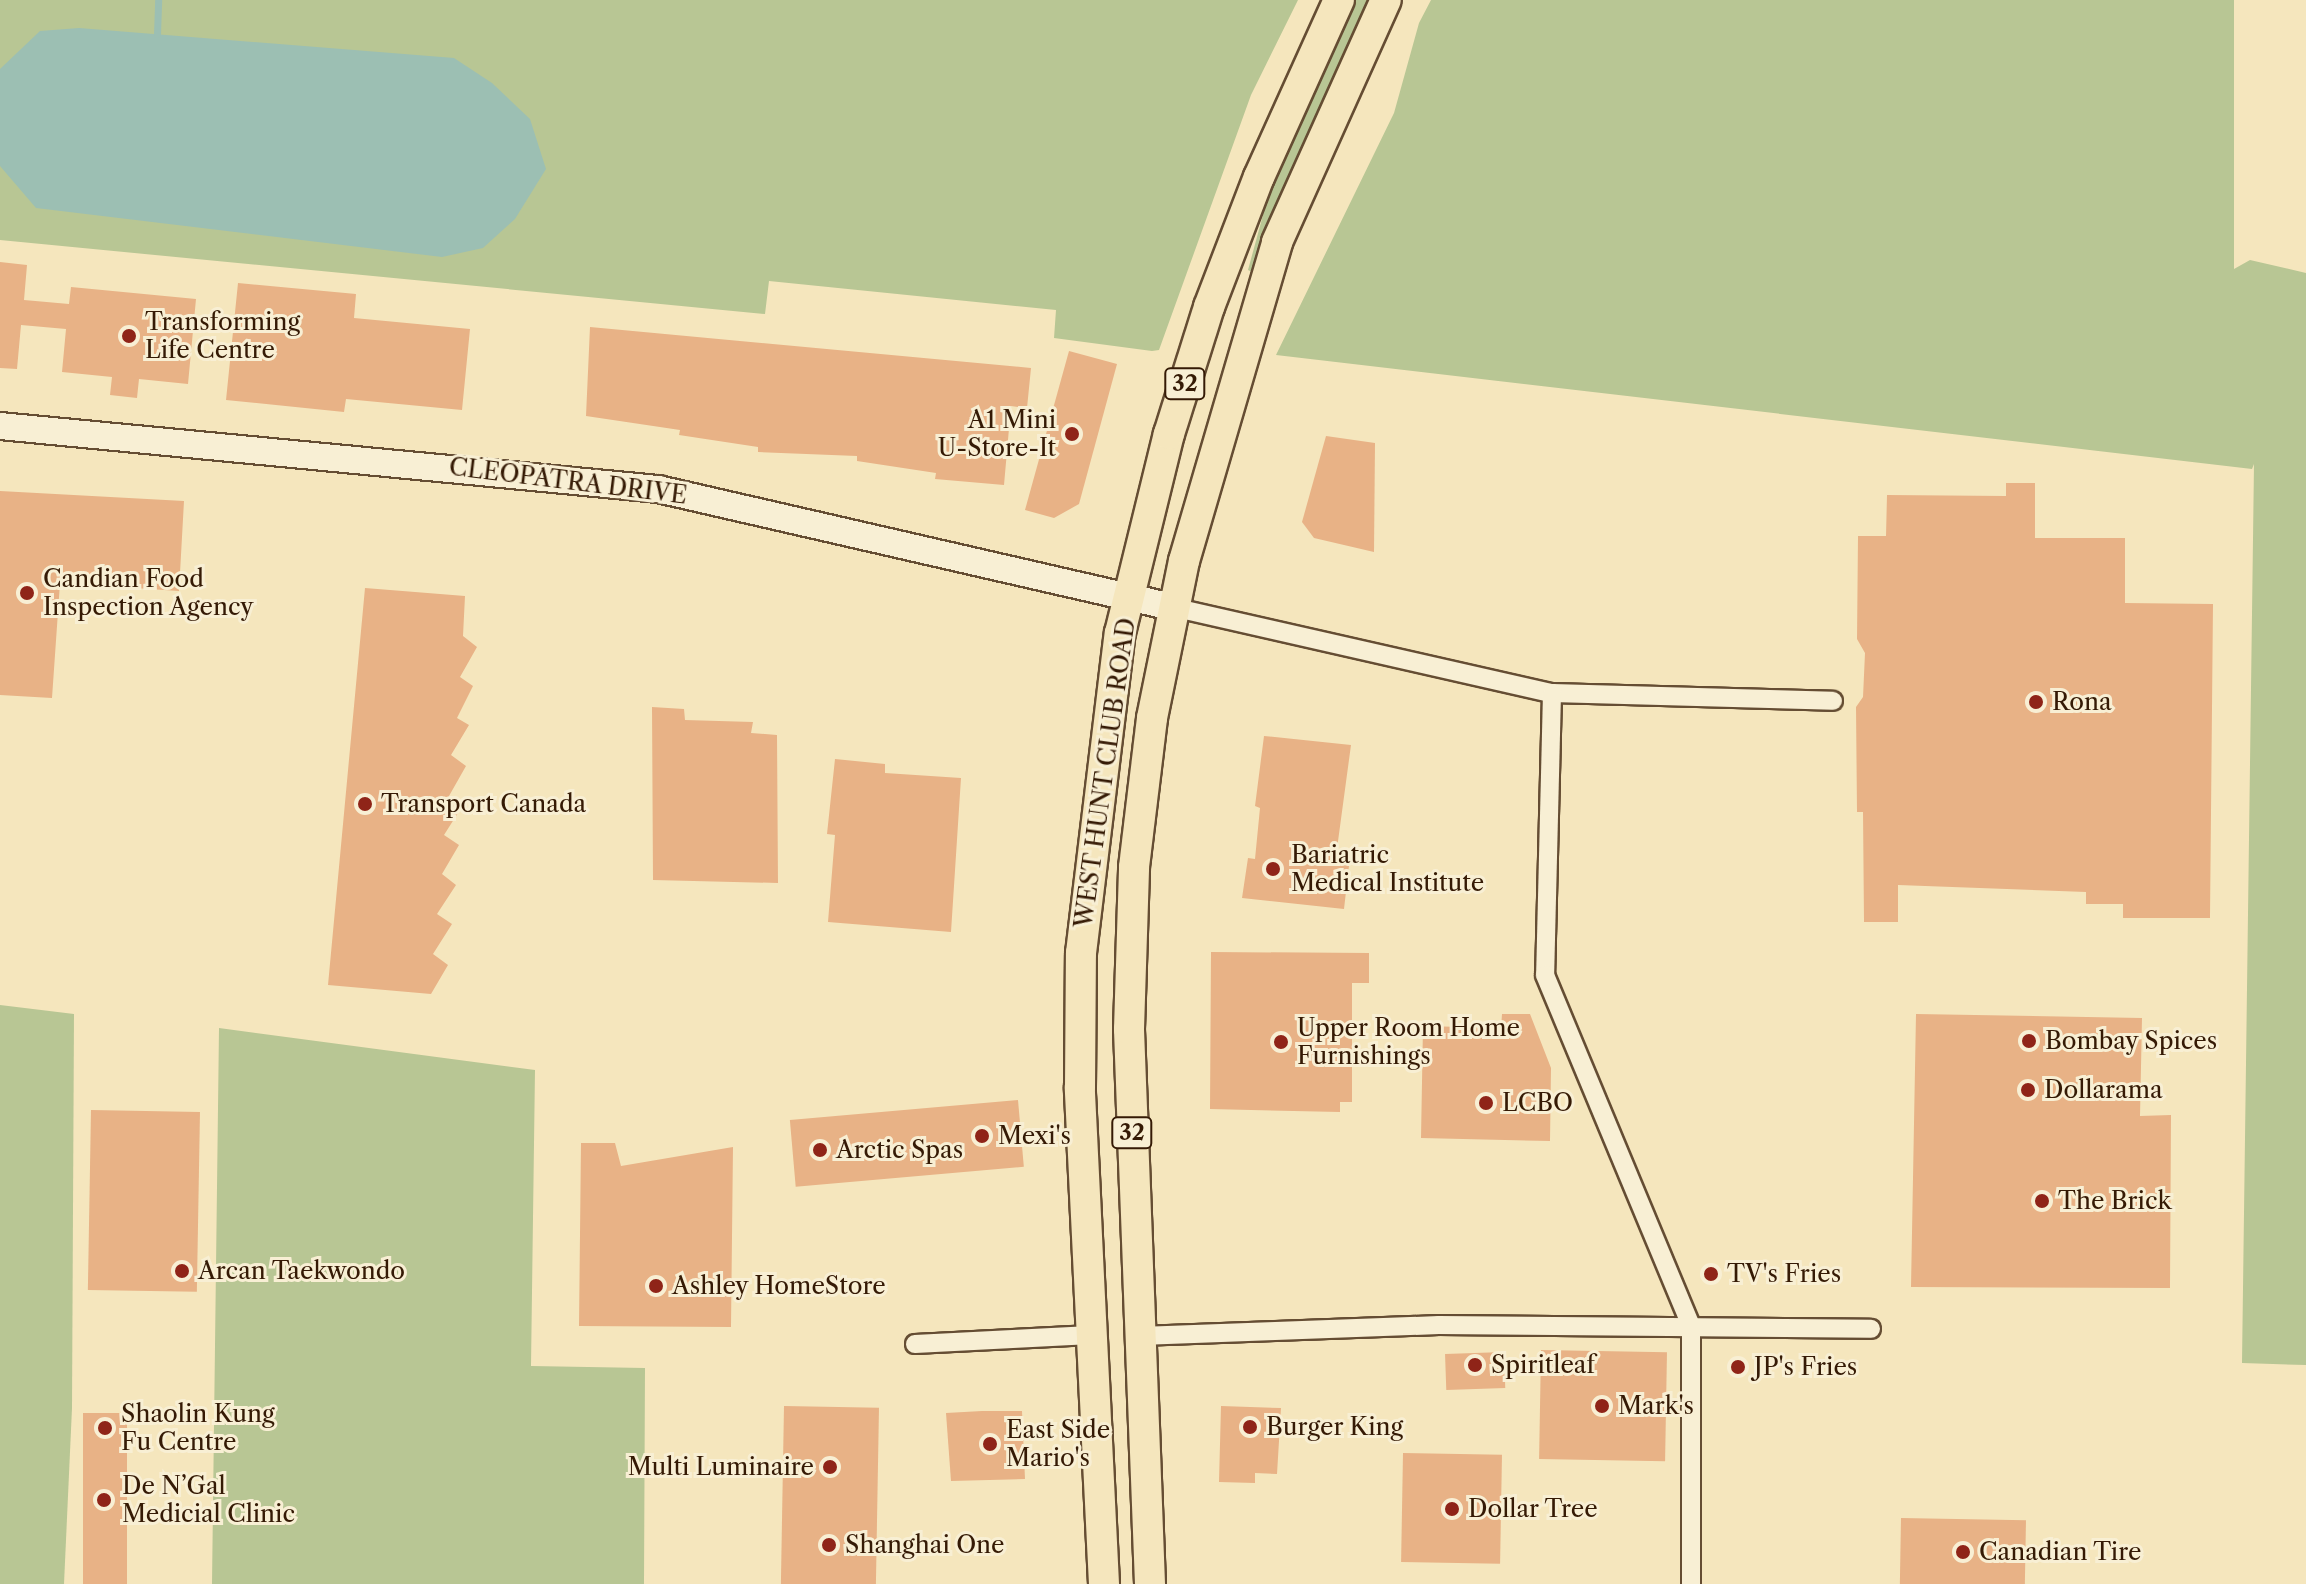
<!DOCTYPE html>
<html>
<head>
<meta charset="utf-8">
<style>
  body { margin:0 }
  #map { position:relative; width:2306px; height:1584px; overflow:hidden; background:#f5e6bd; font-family:"Libre Caslon Text",serif }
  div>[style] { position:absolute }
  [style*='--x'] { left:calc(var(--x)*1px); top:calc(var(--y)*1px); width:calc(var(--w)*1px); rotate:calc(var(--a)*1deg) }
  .green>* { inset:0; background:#b8c694 }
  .water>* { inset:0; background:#9cbfb3 }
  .stream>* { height:7px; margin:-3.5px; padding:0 3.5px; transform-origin:3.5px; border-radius:3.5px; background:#9cbfb3 }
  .building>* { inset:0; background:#e8b286; transform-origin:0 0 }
  .roads { filter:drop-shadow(2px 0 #654d33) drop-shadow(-2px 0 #654d33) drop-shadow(0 2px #654d33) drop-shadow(0 -2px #654d33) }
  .street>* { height:18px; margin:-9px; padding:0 9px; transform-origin:9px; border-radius:9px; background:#f8efd4 }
  .secondary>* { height:26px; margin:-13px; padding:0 13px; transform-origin:13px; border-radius:13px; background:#f8efd4 }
  .primary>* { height:30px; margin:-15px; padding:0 15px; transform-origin:15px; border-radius:15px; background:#f5e6bd }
  .dots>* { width:22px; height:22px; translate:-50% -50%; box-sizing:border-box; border:4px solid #f8efd4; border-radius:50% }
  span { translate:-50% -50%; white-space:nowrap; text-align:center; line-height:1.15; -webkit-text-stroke:6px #f8efd4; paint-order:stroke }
  .shield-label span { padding:2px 6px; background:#f8efd4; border:2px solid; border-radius:6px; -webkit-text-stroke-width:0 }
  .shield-label { font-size:22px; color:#351a05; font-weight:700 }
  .poi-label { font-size:24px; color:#351a05 }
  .left { translate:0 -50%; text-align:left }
  .right { translate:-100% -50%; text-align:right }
  .street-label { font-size:24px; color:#351a05 }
</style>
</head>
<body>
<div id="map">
  <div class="green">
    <div style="clip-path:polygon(0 0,1298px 0,1251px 95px,1159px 350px,1152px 351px,1054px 338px,1056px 310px,769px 281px,765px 314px,0 240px)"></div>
    <div style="clip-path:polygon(1356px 0,1370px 0,1252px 272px,1248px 270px,1272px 182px)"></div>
    <div style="clip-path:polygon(1431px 0,2234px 0,2234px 269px,2250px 260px,2306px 273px,2306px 1365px,2242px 1363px,2254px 464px,2252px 469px,1276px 355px,1394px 113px,1419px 23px)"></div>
    <div style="clip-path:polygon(0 1005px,74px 1014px,72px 1408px,64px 1584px,0 1584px)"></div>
    <div style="clip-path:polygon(219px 1028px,535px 1070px,531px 1366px,645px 1368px,644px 1584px,212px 1584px)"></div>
  </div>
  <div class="water">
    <div style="clip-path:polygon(79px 28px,454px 58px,492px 83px,530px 119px,546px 169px,515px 219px,483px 248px,442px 257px,36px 208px,0 166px,0 69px,40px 31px)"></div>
  </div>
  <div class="stream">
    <div style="--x:157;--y:34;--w:34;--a:-88"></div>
  </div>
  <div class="building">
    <div style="clip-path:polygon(0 262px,27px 265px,24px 300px,69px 304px,71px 287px,196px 299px,188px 384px,139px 379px,137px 398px,110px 395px,112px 377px,62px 372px,66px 329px,21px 325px,17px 369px,0 368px)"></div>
    <div style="clip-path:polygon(238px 283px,356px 294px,354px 318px,470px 329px,462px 410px,346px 399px,344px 412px,226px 400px)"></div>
    <div style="clip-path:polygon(590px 327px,1031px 368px,1027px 408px,1011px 406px,1004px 485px,935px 479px,936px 473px,857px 461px,857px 456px,758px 452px,758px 447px,679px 435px,680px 430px,586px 416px)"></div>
    <div style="clip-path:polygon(1069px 351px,1117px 364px,1079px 504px,1054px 518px,1025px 510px)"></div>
    <div style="clip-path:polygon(1326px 436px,1375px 443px,1374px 552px,1314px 538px,1302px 522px)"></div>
    <div style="clip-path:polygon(2006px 483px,2035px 483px,2035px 538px,2125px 538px,2125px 603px,2213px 604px,2210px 918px,2123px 918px,2123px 904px,2086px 904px,2086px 892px,1898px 885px,1898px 922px,1864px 922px,1863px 812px,1857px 812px,1856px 707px,1863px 697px,1865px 653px,1857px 639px,1858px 536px,1886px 536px,1887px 495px,2006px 496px)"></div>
    <div style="clip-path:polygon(0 491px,184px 501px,179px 591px,60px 583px,52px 698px,0 695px)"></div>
    <div style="clip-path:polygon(365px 588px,465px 596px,463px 636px,477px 647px,460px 677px,473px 686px,457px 718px,469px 725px,451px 755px,466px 766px,449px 796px,463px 805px,444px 835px,459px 845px,442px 874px,456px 885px,437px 914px,452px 924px,433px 954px,448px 965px,431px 994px,328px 985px)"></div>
    <div style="clip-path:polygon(652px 707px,684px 709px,685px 720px,753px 722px,751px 733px,777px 735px,778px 883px,653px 880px)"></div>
    <div style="clip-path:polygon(1264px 736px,1351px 745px,1336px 856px,1350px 857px,1344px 909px,1242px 898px,1248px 858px,1255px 859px,1260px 808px,1255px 806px)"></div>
    <div style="clip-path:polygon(835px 759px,885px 764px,885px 773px,961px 778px,951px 932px,828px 922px,835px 835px,827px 834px)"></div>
    <div style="clip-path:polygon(1211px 952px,1369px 953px,1369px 983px,1352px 983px,1352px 1102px,1340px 1102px,1340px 1112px,1210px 1109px)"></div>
    <div style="clip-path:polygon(1502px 1014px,1530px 1014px,1551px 1068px,1550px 1141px,1421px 1138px,1423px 1026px,1501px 1028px)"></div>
    <div style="clip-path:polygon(1916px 1014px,2142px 1018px,2140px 1116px,2171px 1115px,2170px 1288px,1911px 1287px)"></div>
    <div style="left:1018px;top:1100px;width:67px;height:229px;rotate:85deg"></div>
    <div style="left:91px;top:1110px;width:109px;height:180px;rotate:1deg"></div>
    <div style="clip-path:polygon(581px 1143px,615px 1143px,621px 1166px,733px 1147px,731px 1327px,579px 1326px)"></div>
    <div style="left:1541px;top:1350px;width:126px;height:109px;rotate:1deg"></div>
    <div style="left:1504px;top:1352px;width:36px;height:59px;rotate:88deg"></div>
    <div style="left:784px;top:1406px;width:95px;height:178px;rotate:1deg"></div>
    <div style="clip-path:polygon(1221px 1406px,1281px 1408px,1277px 1474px,1255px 1473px,1255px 1483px,1219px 1482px)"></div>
    <div style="clip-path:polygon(982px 1411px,1022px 1411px,1025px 1479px,951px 1481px,946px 1413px)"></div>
    <div style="left:83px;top:1413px;width:44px;height:171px"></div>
    <div style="left:1403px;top:1453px;width:99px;height:109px;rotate:1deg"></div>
    <div style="left:1901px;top:1518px;width:125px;height:66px;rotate:1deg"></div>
  </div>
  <div class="roads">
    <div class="street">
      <div style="--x:1172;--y:607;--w:390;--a:12.8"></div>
      <div style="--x:1552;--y:693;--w:281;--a:1.6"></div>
      <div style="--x:1552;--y:693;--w:282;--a:91.4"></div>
      <div style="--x:1545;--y:975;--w:380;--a:67.4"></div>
      <div style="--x:1691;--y:1326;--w:258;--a:90"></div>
      <div style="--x:1140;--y:1336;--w:299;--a:-2.1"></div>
      <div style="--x:1439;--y:1325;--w:432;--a:0.5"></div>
      <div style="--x:915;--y:1344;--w:176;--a:-2.9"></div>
    </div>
    <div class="secondary">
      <div style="--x:0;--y:426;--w:661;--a:5.47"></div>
      <div style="--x:658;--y:489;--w:527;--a:12.93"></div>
    </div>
    <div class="primary">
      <div style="--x:1104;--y:1584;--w:497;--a:-92.8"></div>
      <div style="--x:1080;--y:1088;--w:135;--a:-89.6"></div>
      <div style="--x:1081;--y:953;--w:322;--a:-83.1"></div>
      <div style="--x:1120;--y:633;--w:205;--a:-76.2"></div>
      <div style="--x:1169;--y:434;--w:133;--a:-72.5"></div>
      <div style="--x:1209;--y:307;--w:139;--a:-69"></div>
      <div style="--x:1259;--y:177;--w:194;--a:-65.7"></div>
      <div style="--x:1150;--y:1584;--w:555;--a:-92.17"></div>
      <div style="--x:1129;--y:1029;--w:162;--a:-88.2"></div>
      <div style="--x:1134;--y:867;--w:150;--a:-83.1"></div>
      <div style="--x:1152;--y:718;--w:160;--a:-78.5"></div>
      <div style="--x:1184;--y:561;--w:332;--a:-73.7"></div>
      <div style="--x:1277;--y:242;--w:265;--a:-65.8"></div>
    </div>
  </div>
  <div class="dots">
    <div style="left:129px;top:336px;background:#8f2418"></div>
    <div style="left:1072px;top:434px;background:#8f2418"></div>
    <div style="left:27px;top:593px;background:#8f2418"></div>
    <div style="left:2036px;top:702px;background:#8f2418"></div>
    <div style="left:365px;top:804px;background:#8f2418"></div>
    <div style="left:1273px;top:869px;background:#8f2418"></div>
    <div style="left:2029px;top:1041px;background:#8f2418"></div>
    <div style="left:1281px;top:1042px;background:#8f2418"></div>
    <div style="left:2028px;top:1090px;background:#8f2418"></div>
    <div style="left:1486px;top:1103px;background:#8f2418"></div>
    <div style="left:982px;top:1136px;background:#8f2418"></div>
    <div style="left:820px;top:1150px;background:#8f2418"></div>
    <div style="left:2042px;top:1201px;background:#8f2418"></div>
    <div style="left:182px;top:1271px;background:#8f2418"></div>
    <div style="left:1711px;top:1274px;background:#8f2418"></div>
    <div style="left:656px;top:1286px;background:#8f2418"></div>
    <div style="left:1475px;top:1365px;background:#8f2418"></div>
    <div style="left:1738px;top:1367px;background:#8f2418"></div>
    <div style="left:1602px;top:1406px;background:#8f2418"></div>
    <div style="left:1250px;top:1427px;background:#8f2418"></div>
    <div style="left:105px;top:1428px;background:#8f2418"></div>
    <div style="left:990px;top:1444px;background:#8f2418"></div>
    <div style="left:830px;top:1467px;background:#8f2418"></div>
    <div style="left:104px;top:1500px;background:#8f2418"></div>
    <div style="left:1452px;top:1509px;background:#8f2418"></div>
    <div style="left:829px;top:1545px;background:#8f2418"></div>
    <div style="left:1963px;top:1552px;background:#8f2418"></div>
  </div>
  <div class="shield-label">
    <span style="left:1185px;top:384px">32</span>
    <span style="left:1132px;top:1133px">32</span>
  </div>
  <div class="poi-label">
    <span class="left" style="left:145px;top:336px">Transforming<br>Life Centre</span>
    <span class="right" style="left:1056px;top:434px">A1 Mini<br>U-Store-It</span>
    <span class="left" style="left:43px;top:593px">Candian Food<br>Inspection Agency</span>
    <span class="left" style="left:2052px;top:702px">Rona</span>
    <span class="left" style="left:381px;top:804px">Transport Canada</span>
    <span class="left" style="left:1291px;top:869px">Bariatric<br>Medical Institute</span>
    <span class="left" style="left:1297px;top:1042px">Upper Room Home<br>Furnishings</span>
    <span class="left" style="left:2045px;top:1041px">Bombay Spices</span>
    <span class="left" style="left:2044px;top:1090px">Dollarama</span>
    <span class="left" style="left:1502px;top:1103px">LCBO</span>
    <span class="left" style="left:998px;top:1136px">Mexi's</span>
    <span class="left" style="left:836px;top:1150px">Arctic Spas</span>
    <span class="left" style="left:2058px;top:1201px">The Brick</span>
    <span class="left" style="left:198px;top:1271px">Arcan Taekwondo</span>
    <span class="left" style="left:1727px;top:1274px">TV's Fries</span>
    <span class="left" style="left:672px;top:1286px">Ashley HomeStore</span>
    <span class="left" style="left:1491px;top:1365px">Spiritleaf</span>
    <span class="left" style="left:1754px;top:1367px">JP's Fries</span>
    <span class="left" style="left:1618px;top:1406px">Mark's</span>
    <span class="left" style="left:121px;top:1428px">Shaolin Kung<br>Fu Centre</span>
    <span class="left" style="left:1266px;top:1427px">Burger King</span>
    <span class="left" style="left:1006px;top:1444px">East Side<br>Mario's</span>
    <span class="right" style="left:814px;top:1467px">Multi Luminaire</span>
    <span class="left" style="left:122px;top:1500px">De N’Gal<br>Medicial Clinic</span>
    <span class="left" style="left:1468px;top:1509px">Dollar Tree</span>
    <span class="left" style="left:845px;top:1545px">Shanghai One</span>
    <span class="left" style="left:1979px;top:1552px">Canadian Tire</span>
  </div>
  <div class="street-label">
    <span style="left:568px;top:481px;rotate:7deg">CLEOPATRA DRIVE</span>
    <span style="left:1105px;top:773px;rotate:-82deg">WEST HUNT CLUB ROAD</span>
  </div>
</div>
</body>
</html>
